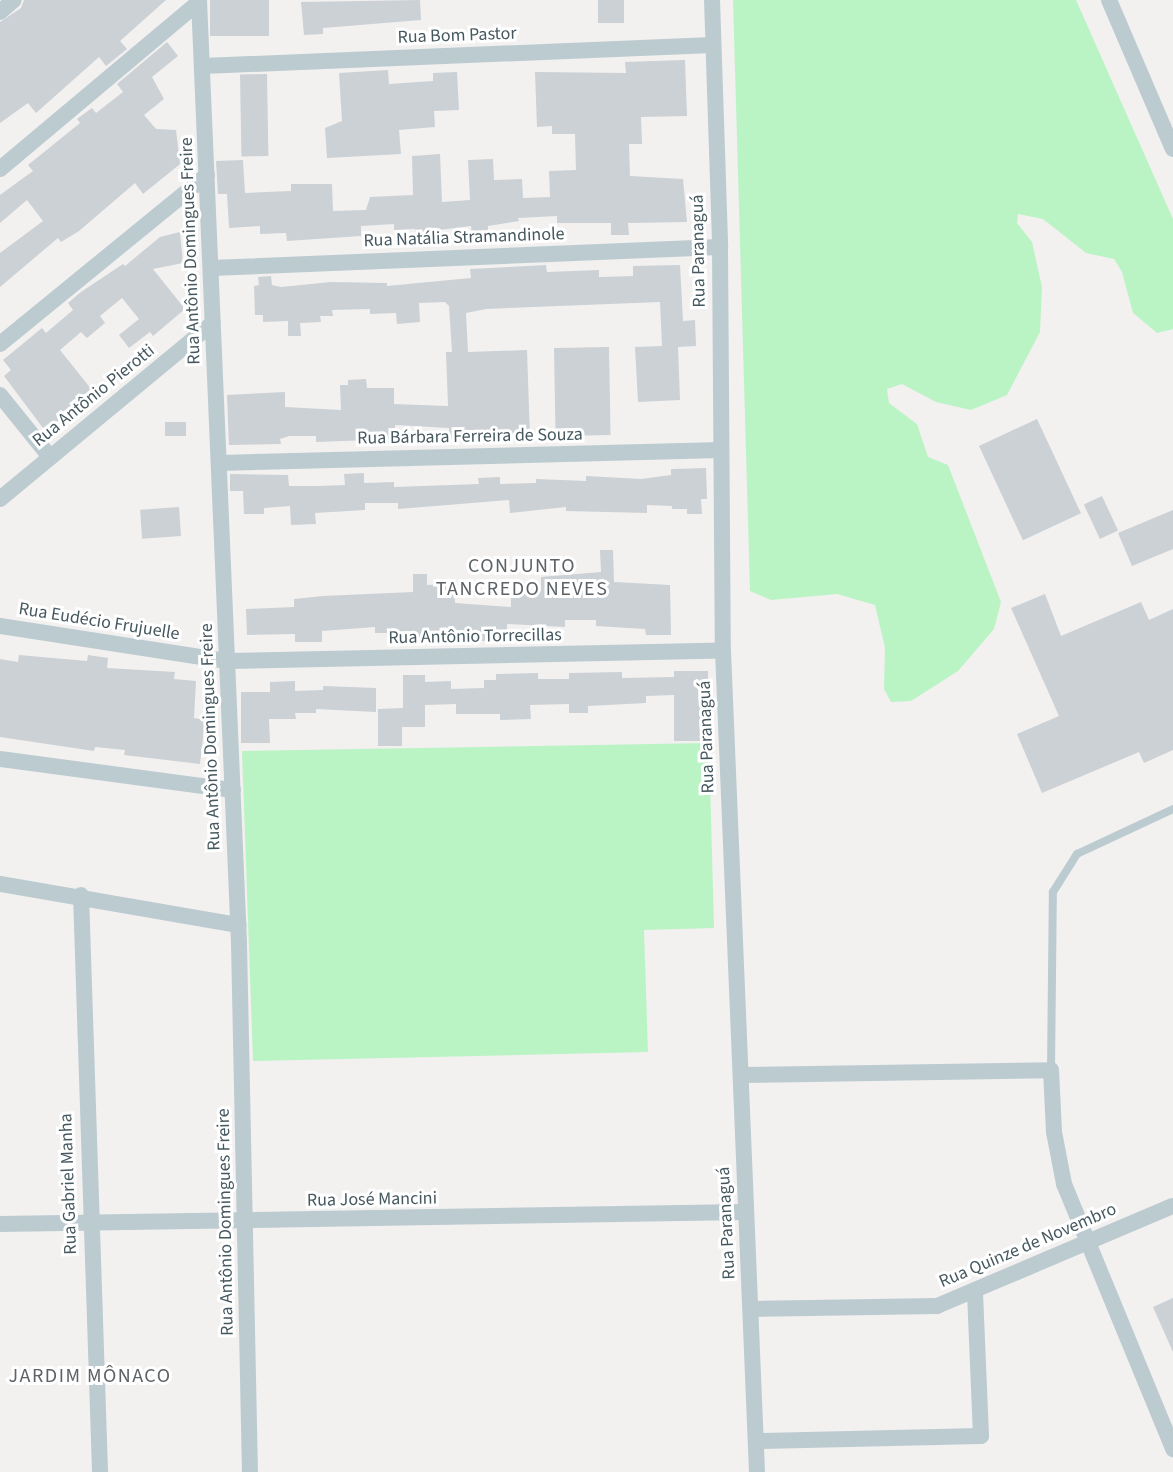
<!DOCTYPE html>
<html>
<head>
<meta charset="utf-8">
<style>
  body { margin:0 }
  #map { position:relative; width:1173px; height:1472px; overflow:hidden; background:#f3f0f0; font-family:"Source Sans 3",sans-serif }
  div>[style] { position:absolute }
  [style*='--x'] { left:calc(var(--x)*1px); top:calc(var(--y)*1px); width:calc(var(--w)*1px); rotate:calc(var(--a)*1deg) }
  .green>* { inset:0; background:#baf4c5 }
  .building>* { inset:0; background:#cbd1d5; transform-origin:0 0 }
  .service>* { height:8px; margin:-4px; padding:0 4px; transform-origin:4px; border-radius:4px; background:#bccbd0 }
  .minor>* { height:16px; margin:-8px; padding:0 8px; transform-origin:8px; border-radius:8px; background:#bccbd0 }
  span { translate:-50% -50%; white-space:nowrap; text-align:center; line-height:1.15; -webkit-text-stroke:6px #fff; paint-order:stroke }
  .street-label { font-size:18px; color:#46585f }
  .neighbourhood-label { font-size:20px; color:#5c6266; letter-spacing:1.5px }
</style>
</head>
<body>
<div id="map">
  <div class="green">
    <div style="clip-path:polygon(733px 0,1076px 0,1173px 219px,1173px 329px,1157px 333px,1133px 313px,1122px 272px,1114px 259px,1086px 253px,1043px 219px,1018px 214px,1017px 223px,1032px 242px,1042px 287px,1040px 332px,1007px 395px,971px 410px,936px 402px,902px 384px,887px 389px,889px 403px,917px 424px,928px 457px,948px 465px,1001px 602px,994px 629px,958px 671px,911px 701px,891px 702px,884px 689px,885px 648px,875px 605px,837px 594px,771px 600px,750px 591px)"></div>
    <div style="clip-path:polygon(709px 743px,714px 928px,644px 930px,648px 1052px,253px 1061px,242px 751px)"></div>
  </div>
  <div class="building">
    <div style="clip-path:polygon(24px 0,166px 0,120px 41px,127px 49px,106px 66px,99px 57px,36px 113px,28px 103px,0 123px,0 22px,21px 8px)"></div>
    <div style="left:210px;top:0;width:59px;height:36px"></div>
    <div style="clip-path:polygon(420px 0,421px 20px,323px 28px,323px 34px,304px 35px,301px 2px)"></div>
    <div style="left:598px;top:0;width:26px;height:23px"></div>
    <div style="clip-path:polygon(167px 42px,178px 56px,152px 77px,164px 99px,144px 115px,156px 129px,176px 130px,180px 164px,143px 194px,135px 183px,79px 231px,61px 242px,58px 238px,0 287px,0 253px,43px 221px,27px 200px,0 223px,0 195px,33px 171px,28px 165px,80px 123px,77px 119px,92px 108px,96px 113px,123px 92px,117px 84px)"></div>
    <div style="clip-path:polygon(685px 60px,687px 116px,641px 117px,642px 144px,629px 144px,630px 176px,683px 179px,687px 222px,628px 223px,629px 235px,611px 235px,611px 223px,557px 223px,557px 216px,518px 218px,519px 221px,488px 226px,488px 236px,472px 237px,471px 226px,415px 233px,415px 229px,394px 230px,394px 224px,361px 226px,361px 236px,287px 241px,286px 233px,260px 234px,260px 226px,229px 228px,227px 194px,218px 194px,216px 161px,243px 160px,245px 193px,291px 191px,291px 184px,332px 184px,333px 211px,366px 210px,370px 197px,413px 195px,412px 156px,440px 154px,442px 202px,470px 200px,468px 160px,493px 159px,494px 180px,522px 179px,523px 198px,550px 197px,549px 171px,576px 170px,575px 134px,552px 134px,552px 126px,537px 127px,535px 72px,626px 73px,625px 62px)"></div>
    <div style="clip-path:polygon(388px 70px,389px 84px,433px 81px,433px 73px,457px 72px,459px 110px,434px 111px,435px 127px,399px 130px,401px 154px,327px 158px,325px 128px,342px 121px,339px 73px)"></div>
    <div style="left:267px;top:74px;width:82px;height:27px;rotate:89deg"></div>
    <div style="clip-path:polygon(180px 232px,183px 263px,153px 269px,185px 309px,153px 336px,150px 332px,129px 348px,119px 335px,139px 319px,122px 298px,100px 316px,105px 323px,87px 338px,81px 332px,60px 350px,92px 390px,46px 432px,4px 376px,11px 370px,3px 360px,42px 328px,46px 333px,73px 310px,68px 303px,81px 292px,123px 264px,125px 266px,160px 237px)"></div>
    <div style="clip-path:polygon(546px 265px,547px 272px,599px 270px,599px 277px,633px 276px,633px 266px,680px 265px,683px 321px,695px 320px,696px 346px,678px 347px,680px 400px,638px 402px,635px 347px,662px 346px,660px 302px,486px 309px,466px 313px,468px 352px,527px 350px,530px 437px,450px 439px,449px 428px,395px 425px,396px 439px,316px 442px,316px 436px,289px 436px,280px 439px,281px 444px,229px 445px,227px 395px,285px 392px,285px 407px,341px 410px,340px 385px,348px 385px,348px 380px,366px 379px,367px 388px,394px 388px,394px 404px,448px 406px,446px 352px,452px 352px,449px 306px,445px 302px,419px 303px,420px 322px,397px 324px,396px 313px,370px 314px,370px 309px,332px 310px,333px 316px,320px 316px,321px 322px,300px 323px,301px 336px,288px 336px,288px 321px,263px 322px,263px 315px,255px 315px,254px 286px,259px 285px,258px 277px,271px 276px,272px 285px,281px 287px,331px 282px,387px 283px,387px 286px,471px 278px,470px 269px)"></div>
    <div style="left:609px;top:347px;width:88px;height:55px;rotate:89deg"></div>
    <div style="left:1037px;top:419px;width:104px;height:64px;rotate:65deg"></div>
    <div style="left:165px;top:422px;width:21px;height:14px"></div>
    <div style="clip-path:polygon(706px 468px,707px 499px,701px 499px,702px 514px,687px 514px,687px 509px,672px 509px,672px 506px,647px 505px,647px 513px,566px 511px,566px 507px,510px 513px,509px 500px,398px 509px,398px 503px,365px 503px,365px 510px,315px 513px,316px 524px,291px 525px,290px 506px,264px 508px,264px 514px,244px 514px,243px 491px,230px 491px,230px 474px,288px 475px,289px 486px,318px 486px,345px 485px,344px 474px,364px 473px,364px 483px,394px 482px,394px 487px,479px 484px,478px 478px,500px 477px,500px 484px,536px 483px,536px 479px,586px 481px,586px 476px,641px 479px,671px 475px,671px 469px)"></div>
    <div style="left:1102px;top:496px;width:38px;height:20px;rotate:65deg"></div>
    <div style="left:179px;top:507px;width:29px;height:39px;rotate:86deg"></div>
    <div style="clip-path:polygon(1173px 510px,1173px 549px,1132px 566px,1118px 533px)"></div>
    <div style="clip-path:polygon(600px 550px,613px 550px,614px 582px,670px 585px,671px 635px,646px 635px,645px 629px,596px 626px,596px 620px,565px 620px,565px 627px,507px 624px,507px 638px,483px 641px,401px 639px,401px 633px,375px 633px,375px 627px,322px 631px,322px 642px,295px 642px,295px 634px,247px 635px,246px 609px,294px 607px,294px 599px,323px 596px,413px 592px,413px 574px,427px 574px,427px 585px,454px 584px,455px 603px,511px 607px,511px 592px,541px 591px,541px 577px,601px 572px)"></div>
    <div style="clip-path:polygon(1045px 594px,1061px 636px,1141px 602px,1149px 620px,1173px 609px,1173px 750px,1144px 763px,1139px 752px,1042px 793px,1017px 734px,1059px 716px,1011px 608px)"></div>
    <div style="clip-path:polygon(19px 655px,87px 661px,88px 655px,108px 658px,107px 668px,175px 672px,174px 679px,196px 681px,194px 718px,205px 720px,200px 764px,124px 755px,125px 750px,95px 747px,94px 751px,0 737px,0 659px,18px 662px)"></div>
    <div style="clip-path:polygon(674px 671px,708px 671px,708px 741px,674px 741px,674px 695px,646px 696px,646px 703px,588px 706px,588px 713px,569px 713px,569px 704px,530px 705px,531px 719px,500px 720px,500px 714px,456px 714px,456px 704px,425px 705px,425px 727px,402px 727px,402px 746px,378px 746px,378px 709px,403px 708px,403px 675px,425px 675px,425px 682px,451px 681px,451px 689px,484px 688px,484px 680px,496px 680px,496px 674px,538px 673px,538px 679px,569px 679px,569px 673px,622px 672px,622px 678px,674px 677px)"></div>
    <div style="clip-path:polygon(295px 681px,295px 691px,323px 690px,323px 686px,376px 688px,376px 712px,316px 709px,316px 713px,295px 713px,296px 719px,269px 719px,270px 743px,241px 743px,241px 692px,270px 692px,270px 682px)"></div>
    <div style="clip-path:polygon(1173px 1298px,1173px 1352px,1153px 1307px)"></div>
  </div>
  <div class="service">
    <div style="--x:1051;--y:1070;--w:178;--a:-89.4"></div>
    <div style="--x:1053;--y:892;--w:45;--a:-57.7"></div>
    <div style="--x:1077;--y:854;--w:106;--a:-25.1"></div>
  </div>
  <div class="minor">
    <div style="--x:199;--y:0;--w:945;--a:87.57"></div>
    <div style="--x:239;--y:944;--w:528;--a:88.81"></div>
    <div style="--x:712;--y:0;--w:247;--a:88.1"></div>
    <div style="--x:720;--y:247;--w:404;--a:89.6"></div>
    <div style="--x:723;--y:651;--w:822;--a:87.63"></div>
    <div style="--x:1109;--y:0;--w:162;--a:66.8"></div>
    <div style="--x:0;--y:12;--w:18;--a:-41"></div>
    <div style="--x:203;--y:66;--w:510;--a:-2.36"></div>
    <div style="--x:0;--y:169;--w:260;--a:-40"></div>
    <div style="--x:211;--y:268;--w:509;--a:-2.36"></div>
    <div style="--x:0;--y:344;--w:267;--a:-39.2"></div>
    <div style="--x:0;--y:395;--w:80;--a:51.1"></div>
    <div style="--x:219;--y:463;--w:502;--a:-1.48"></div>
    <div style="--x:0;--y:499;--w:276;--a:-39.6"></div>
    <div style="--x:0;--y:626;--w:230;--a:8.8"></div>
    <div style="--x:227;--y:661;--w:496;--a:-1.2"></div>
    <div style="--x:0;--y:759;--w:235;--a:7.6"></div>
    <div style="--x:0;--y:884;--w:242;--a:9.8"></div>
    <div style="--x:81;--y:895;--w:577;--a:88.11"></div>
    <div style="--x:741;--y:1075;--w:310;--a:-0.9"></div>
    <div style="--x:1051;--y:1070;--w:62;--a:87.2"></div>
    <div style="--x:1054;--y:1132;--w:53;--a:79.1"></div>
    <div style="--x:1064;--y:1184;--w:287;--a:67.6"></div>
    <div style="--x:0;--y:1224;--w:745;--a:-0.92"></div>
    <div style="--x:751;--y:1309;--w:186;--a:-0.9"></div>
    <div style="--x:937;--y:1306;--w:256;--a:-23"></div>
    <div style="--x:757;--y:1441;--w:224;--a:-1.3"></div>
    <div style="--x:981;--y:1436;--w:146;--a:-92.4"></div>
  </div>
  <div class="street-label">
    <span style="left:457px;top:36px;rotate:-2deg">Rua Bom Pastor</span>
    <span style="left:464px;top:238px;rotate:-2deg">Rua Natália Stramandinole</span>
    <span style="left:191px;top:251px;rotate:-92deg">Rua Antônio Domingues Freire</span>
    <span style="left:699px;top:251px;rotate:-91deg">Rua Paranaguá</span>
    <span style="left:94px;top:396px;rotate:-39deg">Rua Antônio Pierotti</span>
    <span style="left:470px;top:437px;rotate:-1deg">Rua Bárbara Ferreira de Souza</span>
    <span style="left:99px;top:622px;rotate:9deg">Rua Eudécio Frujuelle</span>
    <span style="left:475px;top:637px;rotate:-1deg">Rua Antônio Torrecillas</span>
    <span style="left:211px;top:737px;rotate:-92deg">Rua Antônio Domingues Freire</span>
    <span style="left:707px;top:737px;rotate:-92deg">Rua Paranaguá</span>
    <span style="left:69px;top:1184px;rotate:-92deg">Rua Gabriel Manha</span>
    <span style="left:372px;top:1200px;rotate:-1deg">Rua José Mancini</span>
    <span style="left:226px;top:1222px;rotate:-91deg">Rua Antônio Domingues Freire</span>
    <span style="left:727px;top:1223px;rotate:-93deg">Rua Paranaguá</span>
    <span style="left:1028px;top:1246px;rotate:-23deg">Rua Quinze de Novembro</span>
  </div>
  <div class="neighbourhood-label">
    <span style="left:522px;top:578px">CONJUNTO<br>TANCREDO NEVES</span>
    <span style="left:90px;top:1376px">JARDIM MÔNACO</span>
  </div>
</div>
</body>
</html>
